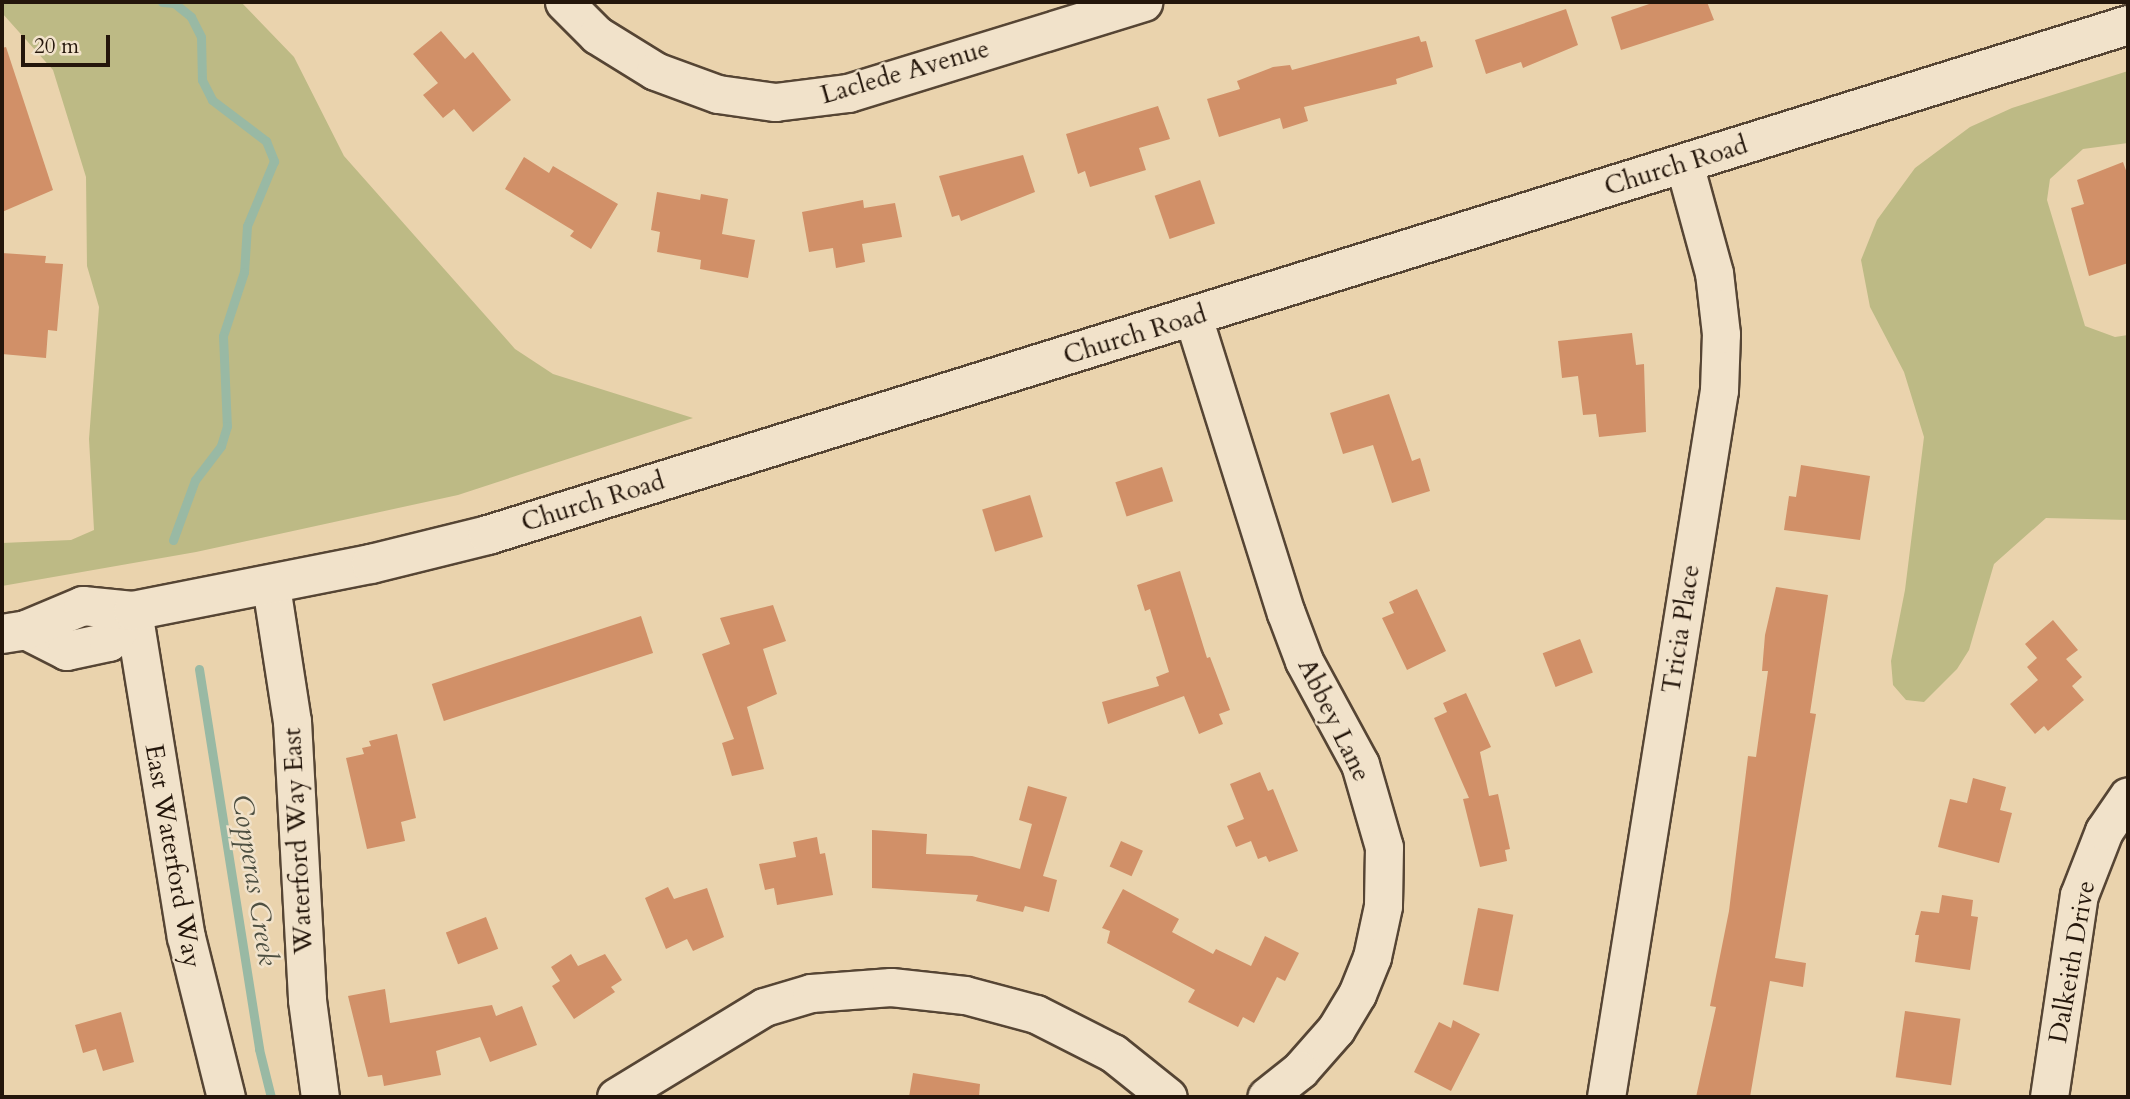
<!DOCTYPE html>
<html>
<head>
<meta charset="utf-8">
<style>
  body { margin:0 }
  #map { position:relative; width:2130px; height:1099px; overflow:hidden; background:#ead3ad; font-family:Cardo,serif }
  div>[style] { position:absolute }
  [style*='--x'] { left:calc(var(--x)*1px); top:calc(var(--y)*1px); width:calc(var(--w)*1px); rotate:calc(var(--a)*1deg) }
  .green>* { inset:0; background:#bdba85 }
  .stream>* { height:9px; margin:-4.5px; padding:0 4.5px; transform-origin:4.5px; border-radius:4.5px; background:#99b9a4 }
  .building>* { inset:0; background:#d19068; transform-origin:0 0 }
  .roads { filter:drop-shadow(2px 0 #564534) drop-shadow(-2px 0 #564534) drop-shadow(0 2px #564534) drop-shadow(0 -2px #564534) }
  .street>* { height:37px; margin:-18.5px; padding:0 18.5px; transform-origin:18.5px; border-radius:18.5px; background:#f1e2ca }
  .secondary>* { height:38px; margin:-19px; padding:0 19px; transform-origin:19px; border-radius:19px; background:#f1e2ca }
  span { translate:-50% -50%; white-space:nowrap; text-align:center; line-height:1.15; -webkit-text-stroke:5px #f1e2ca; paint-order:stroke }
  .street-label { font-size:26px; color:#24160b }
  .water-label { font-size:28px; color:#4d4f41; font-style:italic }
  .frame { position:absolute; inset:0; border:4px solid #24160b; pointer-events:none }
  .scale { position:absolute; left:21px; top:35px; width:89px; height:32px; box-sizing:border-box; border:4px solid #24160b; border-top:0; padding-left:9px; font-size:21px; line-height:24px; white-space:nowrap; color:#24160b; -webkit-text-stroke:5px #f1e2ca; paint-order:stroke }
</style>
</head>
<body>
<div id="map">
  <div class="green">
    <div style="clip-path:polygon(2px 2px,241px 2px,294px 57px,344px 156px,515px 349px,553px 374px,693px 418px,458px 495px,196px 552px,2px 586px,2px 543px,71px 540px,94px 530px,89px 439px,99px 307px,87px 266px,86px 177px,53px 70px,2px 13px)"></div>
    <div style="clip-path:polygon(2128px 71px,2128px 143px,2083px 149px,2050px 179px,2047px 200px,2085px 326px,2115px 337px,2128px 335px,2128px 520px,2046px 518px,1994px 564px,1969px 650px,1957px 669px,1924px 702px,1906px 700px,1893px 685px,1891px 661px,1905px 590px,1924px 437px,1904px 372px,1870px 307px,1861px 260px,1877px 220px,1915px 168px,1970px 127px,2012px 108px)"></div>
  </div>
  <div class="stream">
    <div style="--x:162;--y:2;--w:12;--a:5"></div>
    <div style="--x:174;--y:3;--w:22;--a:39"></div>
    <div style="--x:191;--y:17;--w:22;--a:63"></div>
    <div style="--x:201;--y:37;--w:43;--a:88.7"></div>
    <div style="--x:202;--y:80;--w:22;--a:63"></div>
    <div style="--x:212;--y:100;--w:68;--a:37.2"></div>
    <div style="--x:266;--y:141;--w:22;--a:68"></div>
    <div style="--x:274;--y:161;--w:70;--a:112.6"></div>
    <div style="--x:247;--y:226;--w:46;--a:93.7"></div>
    <div style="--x:244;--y:272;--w:67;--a:108.2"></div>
    <div style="--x:223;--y:336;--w:90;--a:87.5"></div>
    <div style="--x:227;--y:426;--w:21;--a:107"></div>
    <div style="--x:221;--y:446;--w:43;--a:127.4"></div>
    <div style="--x:195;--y:480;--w:64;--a:110.1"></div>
    <div style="--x:199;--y:669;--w:385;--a:81"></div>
    <div style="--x:259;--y:1049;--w:49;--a:76"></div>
  </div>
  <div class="building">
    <div style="clip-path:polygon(1655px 2px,1707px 2px,1714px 20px,1621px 50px,1611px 17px)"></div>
    <div style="clip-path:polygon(1566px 9px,1578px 45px,1523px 68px,1521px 62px,1486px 74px,1475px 40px)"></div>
    <div style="clip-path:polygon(441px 31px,465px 59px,473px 52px,511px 100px,473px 132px,454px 109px,443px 118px,423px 95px,438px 83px,413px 54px)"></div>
    <div style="clip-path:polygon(1419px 36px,1421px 42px,1426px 41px,1433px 67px,1396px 79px,1397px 84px,1304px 107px,1308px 121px,1283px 129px,1280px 118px,1219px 137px,1207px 99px,1240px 89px,1237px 81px,1273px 67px,1290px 65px,1292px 70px)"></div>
    <div style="clip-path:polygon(6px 47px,53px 190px,2px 212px,2px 48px)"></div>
    <div style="clip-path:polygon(1158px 106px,1170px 139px,1139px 148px,1146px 170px,1090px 187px,1085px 171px,1078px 174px,1066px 134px)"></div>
    <div style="clip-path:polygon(1023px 155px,1035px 192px,961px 221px,959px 215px,952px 217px,939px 176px)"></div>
    <div style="clip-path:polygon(524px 157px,549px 173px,553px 166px,618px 204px,591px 249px,570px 236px,574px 231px,505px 189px)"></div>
    <div style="clip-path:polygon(2123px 162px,2128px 176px,2128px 263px,2089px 276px,2071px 208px,2084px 204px,2077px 180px)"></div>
    <div style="left:1200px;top:180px;width:46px;height:48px;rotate:71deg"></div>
    <div style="clip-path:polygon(657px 192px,700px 200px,701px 194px,728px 199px,722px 234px,755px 240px,748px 278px,700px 269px,701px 260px,657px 252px,660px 232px,651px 230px)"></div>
    <div style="clip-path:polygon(863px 200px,864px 208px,895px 203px,902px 237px,862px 244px,865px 262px,836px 268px,833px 248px,809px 252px,802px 212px)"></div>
    <div style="clip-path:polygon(2px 253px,46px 256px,45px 263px,63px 264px,57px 331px,48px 330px,46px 358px,2px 354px)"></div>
    <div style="clip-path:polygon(1632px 333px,1636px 365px,1644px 364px,1646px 432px,1599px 437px,1596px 414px,1583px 415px,1578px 376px,1562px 378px,1558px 341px)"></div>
    <div style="clip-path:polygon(1389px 394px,1412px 461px,1420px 458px,1430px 491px,1392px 503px,1373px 445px,1343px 454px,1330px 413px)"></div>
    <div style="clip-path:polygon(1801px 465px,1870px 476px,1860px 540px,1784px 530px,1789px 496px,1796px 497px)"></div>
    <div style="left:1162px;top:467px;width:36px;height:49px;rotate:72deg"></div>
    <div style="left:1030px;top:495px;width:44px;height:50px;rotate:73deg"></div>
    <div style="clip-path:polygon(1180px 571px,1207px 658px,1210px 657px,1230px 710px,1219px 714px,1223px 724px,1199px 734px,1184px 696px,1108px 724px,1102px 702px,1159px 686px,1156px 677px,1169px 672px,1150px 609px,1145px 611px,1137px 585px)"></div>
    <div style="clip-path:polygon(1776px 587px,1828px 595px,1810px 713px,1816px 714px,1775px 958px,1806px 963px,1803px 987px,1770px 981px,1750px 1097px,1696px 1097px,1716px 1007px,1710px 1006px,1729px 911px,1748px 756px,1756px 757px,1768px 671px,1762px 671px,1765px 635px)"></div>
    <div style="clip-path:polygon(1417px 589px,1446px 651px,1407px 670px,1382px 618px,1394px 613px,1389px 602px)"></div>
    <div style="clip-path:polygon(773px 605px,786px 641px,763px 649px,777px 694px,747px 707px,764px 769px,732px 776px,722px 743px,734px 739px,702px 654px,730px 644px,720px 618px)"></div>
    <div style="left:641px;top:616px;width:39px;height:220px;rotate:72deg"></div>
    <div style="clip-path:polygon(2053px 620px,2078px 650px,2066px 659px,2082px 677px,2072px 686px,2084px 700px,2048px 731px,2044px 726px,2035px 734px,2010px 704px,2038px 680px,2027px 667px,2037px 658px,2025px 644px)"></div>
    <div style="left:1580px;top:639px;width:36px;height:40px;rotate:69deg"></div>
    <div style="clip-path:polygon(1466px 693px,1491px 747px,1480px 752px,1489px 796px,1498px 794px,1510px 849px,1505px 850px,1507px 861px,1480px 867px,1463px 799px,1469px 798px,1434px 718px,1447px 712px,1443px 703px)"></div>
    <div style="clip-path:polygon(397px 734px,416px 818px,401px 822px,405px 841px,367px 849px,346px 758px,364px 754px,362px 748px,371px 746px,369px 741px)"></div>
    <div style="clip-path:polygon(1260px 772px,1268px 791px,1273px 789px,1298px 851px,1269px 862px,1266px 856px,1258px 859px,1251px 841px,1236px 847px,1227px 826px,1244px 819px,1230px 784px)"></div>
    <div style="clip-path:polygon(1973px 778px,2006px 787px,2000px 810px,2012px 813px,1999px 863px,1938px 847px,1950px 799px,1967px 803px)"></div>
    <div style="clip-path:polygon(1028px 786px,1067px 797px,1043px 876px,1057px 880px,1049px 912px,1025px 906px,1023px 912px,976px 901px,978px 895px,872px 888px,872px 830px,927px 834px,926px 854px,972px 856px,1020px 869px,1032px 824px,1019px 820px)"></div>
    <div style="clip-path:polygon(817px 837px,820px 854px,825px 853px,833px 895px,777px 905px,774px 888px,765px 890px,759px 864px,796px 857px,793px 842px)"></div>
    <div style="left:1121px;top:841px;width:24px;height:28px;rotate:24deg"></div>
    <div style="clip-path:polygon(668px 887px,674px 899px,707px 888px,724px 937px,693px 951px,687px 939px,666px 949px,645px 898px)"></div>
    <div style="clip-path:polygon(1123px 889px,1179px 919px,1172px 932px,1213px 954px,1216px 949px,1251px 966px,1265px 936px,1299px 953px,1285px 981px,1277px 977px,1254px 1023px,1243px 1017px,1238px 1027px,1188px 1002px,1195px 990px,1107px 943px,1110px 931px,1102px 928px)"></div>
    <div style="clip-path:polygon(1942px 895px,1973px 900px,1971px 916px,1978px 917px,1970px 970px,1915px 962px,1919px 935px,1915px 935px,1921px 911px,1939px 913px)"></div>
    <div style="left:1478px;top:908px;width:36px;height:78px;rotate:11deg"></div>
    <div style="left:486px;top:917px;width:34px;height:43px;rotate:69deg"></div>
    <div style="clip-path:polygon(571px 954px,578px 966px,605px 954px,622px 980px,611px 987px,615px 992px,574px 1019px,552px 986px,560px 981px,551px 967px)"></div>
    <div style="clip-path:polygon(385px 989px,390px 1023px,492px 1005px,496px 1016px,522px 1006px,537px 1045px,490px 1062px,480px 1037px,436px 1051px,441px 1075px,384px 1086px,382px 1075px,368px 1077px,348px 996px)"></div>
    <div style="left:1905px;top:1011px;width:56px;height:67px;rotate:8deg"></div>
    <div style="clip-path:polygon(121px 1012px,134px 1062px,103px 1071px,96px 1049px,83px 1053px,75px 1025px)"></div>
    <div style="clip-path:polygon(1453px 1020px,1480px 1034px,1451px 1091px,1414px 1072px,1439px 1022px,1451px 1028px)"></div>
    <div style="clip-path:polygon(913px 1073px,980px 1084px,979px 1097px,909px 1097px)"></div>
  </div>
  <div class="roads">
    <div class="street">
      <div style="--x:564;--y:2;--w:47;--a:45"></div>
      <div style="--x:597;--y:35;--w:68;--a:31.8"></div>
      <div style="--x:655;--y:71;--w:67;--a:20.1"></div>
      <div style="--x:718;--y:94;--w:58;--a:8"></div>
      <div style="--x:775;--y:102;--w:74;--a:-7"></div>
      <div style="--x:848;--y:93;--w:309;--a:-17.1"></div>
      <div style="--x:1193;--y:317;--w:310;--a:72.6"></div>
      <div style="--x:1286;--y:613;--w:51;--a:69.4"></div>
      <div style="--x:1304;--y:661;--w:117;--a:61.5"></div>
      <div style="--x:1360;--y:764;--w:86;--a:73.9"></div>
      <div style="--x:1384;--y:847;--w:59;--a:91"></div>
      <div style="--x:1383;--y:906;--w:52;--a:102.2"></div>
      <div style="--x:1372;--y:957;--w:40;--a:112"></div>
      <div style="--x:1357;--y:994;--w:41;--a:121"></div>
      <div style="--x:1336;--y:1029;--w:55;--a:131.3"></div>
      <div style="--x:1300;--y:1070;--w:43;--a:141.5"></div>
      <div style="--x:271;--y:586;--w:137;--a:81.2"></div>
      <div style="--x:292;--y:721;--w:279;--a:86.9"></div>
      <div style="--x:307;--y:1000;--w:98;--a:82.4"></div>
      <div style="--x:133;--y:611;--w:330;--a:80.8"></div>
      <div style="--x:186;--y:937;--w:165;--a:76"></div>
      <div style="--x:616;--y:1097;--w:173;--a:-31.3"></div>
      <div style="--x:764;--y:1007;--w:49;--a:-16.6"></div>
      <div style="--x:811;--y:993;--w:80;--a:-4.3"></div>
      <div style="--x:891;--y:987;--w:74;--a:6.2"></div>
      <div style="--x:965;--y:995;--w:73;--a:15"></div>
      <div style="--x:1036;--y:1014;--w:86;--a:26.9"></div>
      <div style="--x:1113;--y:1053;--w:70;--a:38.7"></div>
      <div style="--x:1606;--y:1097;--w:716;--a:-80.92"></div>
      <div style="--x:1719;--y:390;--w:56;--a:-88"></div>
      <div style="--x:1721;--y:334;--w:61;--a:-96.5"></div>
      <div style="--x:1714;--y:273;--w:114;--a:-105.3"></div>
      <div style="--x:2049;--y:1097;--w:204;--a:-81.6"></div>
      <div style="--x:2079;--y:895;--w:69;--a:-68.7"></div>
      <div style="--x:2104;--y:831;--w:42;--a:-55.6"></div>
    </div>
    <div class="secondary">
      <div style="--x:26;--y:630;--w:46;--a:27.1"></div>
      <div style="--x:67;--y:651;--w:43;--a:-12.1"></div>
      <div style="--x:109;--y:642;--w:39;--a:-52"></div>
      <div style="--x:2;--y:634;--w:24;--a:-9"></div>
      <div style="--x:26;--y:630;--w:62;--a:-22.8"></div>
      <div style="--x:83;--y:606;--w:50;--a:5.7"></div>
      <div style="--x:133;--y:611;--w:243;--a:-11.2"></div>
      <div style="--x:371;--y:564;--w:121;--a:-13.9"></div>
      <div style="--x:488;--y:535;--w:1717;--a:-17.27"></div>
    </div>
  </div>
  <div class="street-label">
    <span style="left:905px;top:72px;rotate:-16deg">Laclede Avenue</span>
    <span style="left:1676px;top:166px;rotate:-17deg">Church Road</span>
    <span style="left:1135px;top:335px;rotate:-17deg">Church Road</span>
    <span style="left:593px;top:502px;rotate:-17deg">Church Road</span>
    <span style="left:1681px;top:629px;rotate:-81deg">Tricia Place</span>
    <span style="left:1334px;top:720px;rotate:64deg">Abbey Lane</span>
    <span style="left:298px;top:841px;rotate:-93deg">Waterford Way East</span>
    <span style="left:173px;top:856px;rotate:80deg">East Waterford Way</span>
    <span style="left:2072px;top:962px;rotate:-80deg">Dalkeith Drive</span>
  </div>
  <div class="water-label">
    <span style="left:255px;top:880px;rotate:81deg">Copperas Creek</span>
  </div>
  <div class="frame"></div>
  <div class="scale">20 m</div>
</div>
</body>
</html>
